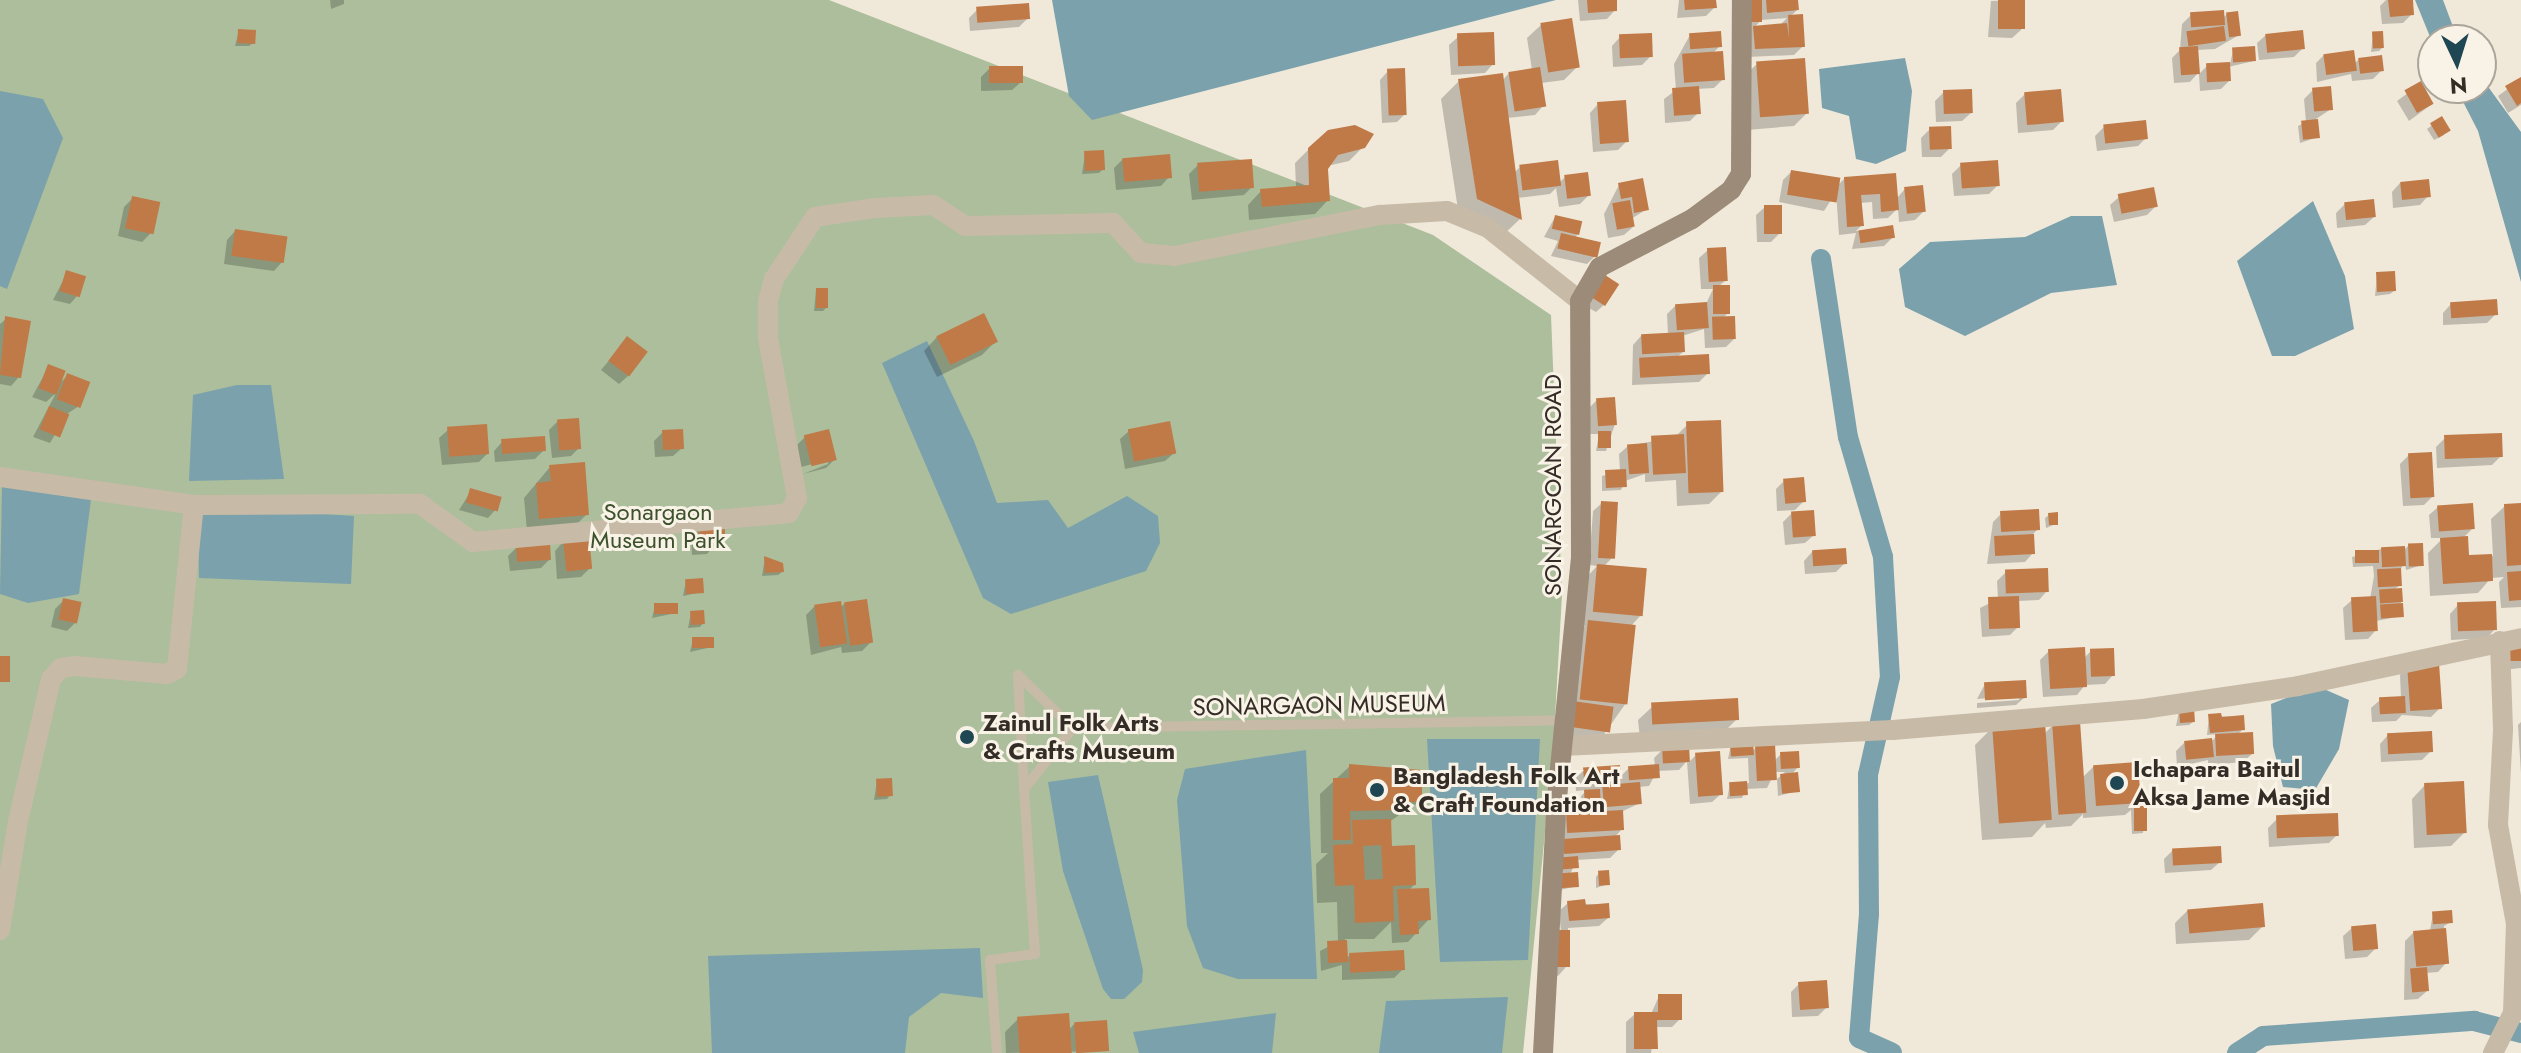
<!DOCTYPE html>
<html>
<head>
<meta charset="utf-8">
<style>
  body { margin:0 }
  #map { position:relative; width:2521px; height:1053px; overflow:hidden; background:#f0e9da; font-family:Jost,sans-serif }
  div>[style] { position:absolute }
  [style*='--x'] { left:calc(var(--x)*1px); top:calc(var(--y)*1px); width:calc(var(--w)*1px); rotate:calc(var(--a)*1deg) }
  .green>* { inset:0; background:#acbe9b }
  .water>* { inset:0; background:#7ba1ac }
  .shadow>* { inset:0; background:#0003 }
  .canal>* { height:20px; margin:-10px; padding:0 10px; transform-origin:10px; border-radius:10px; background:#7ba1ac }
  .building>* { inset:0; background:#c07a48; transform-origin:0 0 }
  .service>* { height:10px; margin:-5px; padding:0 5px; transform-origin:5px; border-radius:5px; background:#c7bba7 }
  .minor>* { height:20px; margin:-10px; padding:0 10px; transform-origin:10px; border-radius:10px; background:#c7bba7 }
  .tertiary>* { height:20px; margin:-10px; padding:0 10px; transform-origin:10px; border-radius:10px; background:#c7bba7 }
  .secondary>* { height:20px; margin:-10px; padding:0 10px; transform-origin:10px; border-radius:10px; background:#9b8b78 }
  .dots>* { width:22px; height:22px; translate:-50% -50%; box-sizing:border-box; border:4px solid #f8f3e6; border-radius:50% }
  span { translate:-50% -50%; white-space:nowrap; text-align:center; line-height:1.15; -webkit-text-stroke:6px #f8f3e6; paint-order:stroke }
  .street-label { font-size:24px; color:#342d27 }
  .park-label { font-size:24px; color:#3d512c }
  .poi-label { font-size:24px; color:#342d27; font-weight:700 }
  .left { translate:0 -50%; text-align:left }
  .north { position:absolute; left:2417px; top:24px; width:80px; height:80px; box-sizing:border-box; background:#f8f3e6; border:2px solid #aaa49a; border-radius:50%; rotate:176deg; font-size:22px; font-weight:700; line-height:32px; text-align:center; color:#342d27 }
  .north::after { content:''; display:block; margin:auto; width:28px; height:36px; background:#1f4753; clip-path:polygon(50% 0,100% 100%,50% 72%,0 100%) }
</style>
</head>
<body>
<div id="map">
  <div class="green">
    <div style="clip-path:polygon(0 0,829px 0,1433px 235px,1551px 315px,1562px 595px,1553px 752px,1523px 1053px,0 1053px)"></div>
  </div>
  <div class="water">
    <div style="clip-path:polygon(1052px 0,1556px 0,1092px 120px,1069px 96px)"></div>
    <div style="clip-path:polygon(2415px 0,2443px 0,2458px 40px,2433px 44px)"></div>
    <div style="clip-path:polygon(1905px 58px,1912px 91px,1906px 151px,1876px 164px,1856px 159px,1849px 116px,1822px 108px,1819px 69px)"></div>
    <div style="clip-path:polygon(2481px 77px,2521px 132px,2521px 282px,2478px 131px,2456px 88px,2481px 88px)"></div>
    <div style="clip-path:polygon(0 91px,43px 99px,63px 138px,7px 289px,0 286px)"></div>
    <div style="clip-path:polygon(2313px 201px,2345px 276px,2354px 329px,2295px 356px,2272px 356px,2237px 261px)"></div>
    <div style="clip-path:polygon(2071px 216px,2102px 216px,2117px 285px,2051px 293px,1965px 336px,1905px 307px,1899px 269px,1930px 242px,2025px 237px)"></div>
    <div style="clip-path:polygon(927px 341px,974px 441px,997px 503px,1048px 500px,1068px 528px,1127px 496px,1158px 516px,1160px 543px,1146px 571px,1011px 614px,983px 598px,882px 363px)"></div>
    <div style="clip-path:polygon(237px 385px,271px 385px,284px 479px,189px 481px,193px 395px)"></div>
    <div style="clip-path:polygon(2px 486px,91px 499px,79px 594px,28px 603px,0 594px)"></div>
    <div style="clip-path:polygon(278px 511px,354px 516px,351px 584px,199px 578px,198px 512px)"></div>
    <div style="clip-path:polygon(2317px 686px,2349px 700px,2339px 749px,2315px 790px,2283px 787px,2273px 746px,2271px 704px)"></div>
    <div style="clip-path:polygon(1427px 739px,1540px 739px,1528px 960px,1440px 962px)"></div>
    <div style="clip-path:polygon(1306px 750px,1317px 979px,1238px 979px,1203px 968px,1187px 926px,1177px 800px,1185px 769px)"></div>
    <div style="clip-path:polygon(1098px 775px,1143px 970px,1142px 982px,1124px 999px,1111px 999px,1103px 989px,1063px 871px,1048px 782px)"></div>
    <div style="clip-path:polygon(980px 948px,983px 998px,941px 993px,909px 1017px,905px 1053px,712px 1053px,708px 956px)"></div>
    <div style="clip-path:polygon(1508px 997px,1502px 1053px,1379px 1053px,1386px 1001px)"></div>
    <div style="clip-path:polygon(1276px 1013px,1272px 1053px,1139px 1053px,1133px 1032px)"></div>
  </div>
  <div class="shadow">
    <div style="clip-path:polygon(330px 0,344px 0,344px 4px,331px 9px)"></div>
    <div style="clip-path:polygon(1578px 0,1615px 0,1615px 10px,1607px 19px,1580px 21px)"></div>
    <div style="clip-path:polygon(1679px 0,1714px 0,1715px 7px,1706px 16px,1677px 18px)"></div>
    <div style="clip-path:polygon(evenodd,1740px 0,1796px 0,1797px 10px,1790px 17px,1803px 46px,1794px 55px,1747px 57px,1745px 36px,1752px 29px,1742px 30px,1740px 0,1787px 18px,1780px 25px,1754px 28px,1761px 20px,1787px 18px)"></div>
    <div style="clip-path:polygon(2023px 0,2021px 30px,2012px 38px,1988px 37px,1991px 1px)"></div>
    <div style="clip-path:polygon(2386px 0,2411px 0,2412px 14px,2403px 23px,2382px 24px,2380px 6px)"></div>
    <div style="clip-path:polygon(977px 10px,1028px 18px,1019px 27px,970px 31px,969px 18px)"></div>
    <div style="clip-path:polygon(2227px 14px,2239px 35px,2215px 49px,2196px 50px,2198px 73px,2190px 82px,2174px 83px,2172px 58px,2180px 50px,2182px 24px,2191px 15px,2222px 19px)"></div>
    <div style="clip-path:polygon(1541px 25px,1578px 66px,1564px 80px,1541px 83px,1543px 106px,1535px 115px,1507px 118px,1514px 173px,1520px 167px,1559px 183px,1565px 177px,1589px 195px,1580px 204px,1559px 207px,1556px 188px,1550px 194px,1517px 198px,1520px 219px,1502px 236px,1459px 216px,1441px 99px,1459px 81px,1502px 81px,1509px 73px,1532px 70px,1527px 38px)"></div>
    <div style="clip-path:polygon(239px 31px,253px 43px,249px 46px,235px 46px)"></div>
    <div style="clip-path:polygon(2373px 34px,2382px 48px,2379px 51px,2371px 52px)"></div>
    <div style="clip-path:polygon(1690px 35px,1720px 46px,1712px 54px,1723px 79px,1714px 88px,1697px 89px,1698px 113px,1690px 121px,1665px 123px,1664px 99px,1676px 90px,1674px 64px)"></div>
    <div style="clip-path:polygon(2266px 35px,2303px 48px,2294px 57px,2259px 60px,2257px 43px)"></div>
    <div style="clip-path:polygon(1458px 37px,1493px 64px,1485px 73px,1451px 75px,1449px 45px)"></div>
    <div style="clip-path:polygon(1620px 37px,1651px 56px,1642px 65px,1613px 67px,1612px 46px)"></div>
    <div style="clip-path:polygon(2233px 51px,2254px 61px,2228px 67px,2229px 81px,2221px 89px,2200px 91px,2199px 74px,2207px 66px,2230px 64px)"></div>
    <div style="clip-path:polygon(2324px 55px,2354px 64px,2359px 59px,2382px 70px,2373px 79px,2352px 81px,2351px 74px,2317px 82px,2316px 63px)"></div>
    <div style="clip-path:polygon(1757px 64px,1807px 113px,1794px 126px,1747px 130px,1743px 77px)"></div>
    <div style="clip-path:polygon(990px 68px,1021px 82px,1012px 90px,981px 91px,981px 77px)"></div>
    <div style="clip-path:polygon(1388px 71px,1405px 114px,1397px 122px,1382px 123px,1380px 80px)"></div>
    <div style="clip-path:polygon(2521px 79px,2521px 105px,2508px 113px,2498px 96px)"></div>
    <div style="clip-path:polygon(2420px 84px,2432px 104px,2409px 121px,2397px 101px)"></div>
    <div style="clip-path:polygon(2313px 90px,2331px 109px,2316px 119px,2318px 137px,2300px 143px,2298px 126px,2306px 122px,2304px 99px)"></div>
    <div style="clip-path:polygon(1944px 92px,1971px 113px,1962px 121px,1936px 122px,1935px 101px)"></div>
    <div style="clip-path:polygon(2025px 94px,2062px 121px,2053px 130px,2018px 133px,2016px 103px)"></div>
    <div style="clip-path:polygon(1598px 104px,1627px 141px,1618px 150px,1593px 152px,1590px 113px)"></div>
    <div style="clip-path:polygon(2441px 119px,2444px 135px,2434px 140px,2427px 129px)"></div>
    <div style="clip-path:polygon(2104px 127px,2146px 138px,2138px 146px,2097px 151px,2095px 136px)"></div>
    <div style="clip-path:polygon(1930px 129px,1950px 148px,1941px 157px,1922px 157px,1921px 138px)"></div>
    <div style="clip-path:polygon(1363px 147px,1349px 161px,1327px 166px,1328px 200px,1315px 214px,1249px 220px,1248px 205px,1261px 191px,1296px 188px,1295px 163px,1309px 149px)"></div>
    <div style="clip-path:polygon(1085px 154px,1103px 169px,1099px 173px,1082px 174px)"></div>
    <div style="clip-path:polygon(1123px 159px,1169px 177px,1161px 186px,1116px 190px,1114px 168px)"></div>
    <div style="clip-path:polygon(1198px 165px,1252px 187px,1244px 195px,1192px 200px,1189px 174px)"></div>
    <div style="clip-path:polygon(1961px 165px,1998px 185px,1989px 194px,1954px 196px,1952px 174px)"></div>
    <div style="clip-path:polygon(1791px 172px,1836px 187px,1845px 178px,1896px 199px,1905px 189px,1924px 211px,1915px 220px,1899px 222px,1898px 208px,1888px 218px,1873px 219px,1872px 202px,1860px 203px,1862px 225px,1856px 231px,1891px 227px,1893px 237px,1884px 246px,1852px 249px,1856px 233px,1839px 235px,1836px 192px,1824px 211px,1779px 202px,1783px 180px)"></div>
    <div style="clip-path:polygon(2400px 183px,2428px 196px,2420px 205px,2393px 208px,2392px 192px)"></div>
    <div style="clip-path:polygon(1619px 185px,1647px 209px,1631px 219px,1633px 227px,1624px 235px,1608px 238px,1604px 214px)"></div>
    <div style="clip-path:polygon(2119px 197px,2156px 206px,2147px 215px,2114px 222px,2110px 205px)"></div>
    <div style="clip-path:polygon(133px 198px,151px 233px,142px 242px,118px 236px,124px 207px)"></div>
    <div style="clip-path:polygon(2345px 204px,2374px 217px,2365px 225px,2337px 228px,2336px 213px)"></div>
    <div style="clip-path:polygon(1765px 207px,1780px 233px,1771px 242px,1757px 242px,1756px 215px)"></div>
    <div style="clip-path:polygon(1555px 217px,1580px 223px,1576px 238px,1596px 255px,1587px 264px,1551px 256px,1558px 241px,1544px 237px)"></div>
    <div style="clip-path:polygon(235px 231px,282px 262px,274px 271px,224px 264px,227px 240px)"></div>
    <div style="clip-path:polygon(1708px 250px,1726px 280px,1718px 287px,1729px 312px,1722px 319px,1734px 339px,1726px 347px,1705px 348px,1704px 329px,1682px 336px,1683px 352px,1677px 357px,1708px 373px,1699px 382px,1632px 385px,1633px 345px,1641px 336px,1668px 335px,1667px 314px,1676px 305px,1706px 304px,1713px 289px,1701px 289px,1699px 258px)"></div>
    <div style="clip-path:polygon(67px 273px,78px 295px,70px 304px,53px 300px)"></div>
    <div style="clip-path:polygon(2377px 275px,2394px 291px,2390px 294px,2375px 296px)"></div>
    <div style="clip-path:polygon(1596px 286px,1605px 304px,1596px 312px,1585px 306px)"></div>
    <div style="clip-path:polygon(816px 290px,827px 307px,823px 311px,814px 311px)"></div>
    <div style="clip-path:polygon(2451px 304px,2496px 314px,2487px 323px,2443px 325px,2443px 313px)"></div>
    <div style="clip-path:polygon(6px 319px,19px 377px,11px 386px,0 384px,0 324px)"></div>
    <div style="clip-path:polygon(937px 337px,995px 342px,982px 355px,937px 377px,924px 351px)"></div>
    <div style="clip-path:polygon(627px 339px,628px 376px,619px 384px,601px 370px)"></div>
    <div style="clip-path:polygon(49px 366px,58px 385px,68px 375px,79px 406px,67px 414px,50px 443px,33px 437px,56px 393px,46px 402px,32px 397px)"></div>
    <div style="clip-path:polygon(1597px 400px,1615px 424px,1606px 451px,1596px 451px,1599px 434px,1590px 434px,1589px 408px)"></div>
    <div style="clip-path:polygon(558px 421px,579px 448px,571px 456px,552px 458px,549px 430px)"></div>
    <div style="clip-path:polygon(1687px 425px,1722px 491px,1709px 504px,1677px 506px,1676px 480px,1645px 482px,1645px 474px,1625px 481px,1621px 490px,1602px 491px,1602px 476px,1620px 471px,1619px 454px,1628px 446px,1675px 437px)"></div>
    <div style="clip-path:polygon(448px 430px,487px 454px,479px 462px,442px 465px,439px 438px)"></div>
    <div style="clip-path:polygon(1129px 431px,1174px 453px,1165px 461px,1125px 469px,1120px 439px)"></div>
    <div style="clip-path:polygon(663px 432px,682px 448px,673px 456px,655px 457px,654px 441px)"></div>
    <div style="clip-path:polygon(805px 437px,835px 459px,826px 468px,803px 474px,828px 464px,828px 460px,801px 467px,796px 446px)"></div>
    <div style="clip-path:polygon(2445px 438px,2501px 456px,2492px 465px,2437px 468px,2436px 447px)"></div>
    <div style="clip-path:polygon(502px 442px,544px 450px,535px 459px,495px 462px,494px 451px)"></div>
    <div style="clip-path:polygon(2409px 455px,2432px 497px,2424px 505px,2403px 506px,2400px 464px)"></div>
    <div style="clip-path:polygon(550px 467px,587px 514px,574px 527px,527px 531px,524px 498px)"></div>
    <div style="clip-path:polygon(1784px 481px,1804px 501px,1795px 510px,1777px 511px,1776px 489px)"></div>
    <div style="clip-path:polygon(471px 491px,496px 509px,488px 518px,459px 510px)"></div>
    <div style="clip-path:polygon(1602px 503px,1612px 558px,1603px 567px,1641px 615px,1630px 627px,1626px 703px,1600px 740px,1562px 735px,1576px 636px,1585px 626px,1580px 625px,1584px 580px,1597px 566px,1589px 565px,1593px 511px)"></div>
    <div style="clip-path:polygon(2521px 505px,2521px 607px,2501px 608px,2499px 582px,2504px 577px,2491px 578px,2478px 593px,2430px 596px,2428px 553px,2443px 538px,2431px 538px,2429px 515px,2438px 507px,2473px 528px,2462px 539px,2467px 557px,2493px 556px,2491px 519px,2505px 506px)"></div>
    <div style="clip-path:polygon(1792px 513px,1814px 535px,1805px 543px,1785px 545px,1783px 522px)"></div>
    <div style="clip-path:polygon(2001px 514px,2038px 529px,2032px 535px,2033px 553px,2025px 562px,1987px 564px,1993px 522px)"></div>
    <div style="clip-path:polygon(2049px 515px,2056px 524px,2046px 528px,2045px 518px)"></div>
    <div style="clip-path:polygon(700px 526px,723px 536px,707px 554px,692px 555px,691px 535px)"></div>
    <div style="clip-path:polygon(563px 542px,590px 568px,581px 577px,557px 579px,555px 551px)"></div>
    <div style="clip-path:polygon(2408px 546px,2422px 565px,2406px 570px,2405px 564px,2399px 570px,2400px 585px,2394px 590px,2400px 590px,2402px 616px,2376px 621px,2376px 630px,2368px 639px,2345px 640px,2343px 608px,2352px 600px,2370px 599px,2374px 576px,2373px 566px,2353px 567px,2352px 557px,2381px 549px,2403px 551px)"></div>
    <div style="clip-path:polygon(517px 547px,549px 560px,541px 568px,510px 571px,508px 556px)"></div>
    <div style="clip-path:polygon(1812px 552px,1845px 563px,1836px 572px,1805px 574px,1804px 561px)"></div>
    <div style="clip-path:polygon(765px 558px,782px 572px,778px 575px,762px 576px)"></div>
    <div style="clip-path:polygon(2006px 572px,2047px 591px,2039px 600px,2017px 601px,2018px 627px,2010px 635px,1982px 637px,1980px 608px,1998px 599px,1997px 581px)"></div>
    <div style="clip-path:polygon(686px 581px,702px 592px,683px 596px)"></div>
    <div style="clip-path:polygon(64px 600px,76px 622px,67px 631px,51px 627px,55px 609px)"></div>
    <div style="clip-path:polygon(845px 603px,871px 642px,862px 651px,842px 653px,841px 647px,811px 655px,806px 615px,815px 606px,840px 608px)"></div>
    <div style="clip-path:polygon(2458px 605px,2495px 629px,2487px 638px,2451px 640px,2450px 614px)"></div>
    <div style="clip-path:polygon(655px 606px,676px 613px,652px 618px)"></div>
    <div style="clip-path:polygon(691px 613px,703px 623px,700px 627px,688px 628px)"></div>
    <div style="clip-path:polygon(693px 640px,712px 647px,690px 652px)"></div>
    <div style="clip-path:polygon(2521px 645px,2521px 668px,2501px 670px)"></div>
    <div style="clip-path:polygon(2049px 651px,2083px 659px,2091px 651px,2113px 675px,2105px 684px,2085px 685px,2077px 695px,2043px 697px,2040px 660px)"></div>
    <div style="clip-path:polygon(2408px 667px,2440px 708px,2431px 717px,2402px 715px,2396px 721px,2372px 722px,2371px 708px,2380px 700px,2401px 699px,2400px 675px)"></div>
    <div style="clip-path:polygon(1985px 684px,2025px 697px,2016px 705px,1977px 708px,1977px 703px,2019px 700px,2019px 696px,1977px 699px)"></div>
    <div style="clip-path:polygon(1652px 707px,1737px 719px,1724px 732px,1640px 739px,1638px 720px)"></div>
    <div style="clip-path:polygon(2179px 711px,2193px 722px,2189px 725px,2176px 726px)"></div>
    <div style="clip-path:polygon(2209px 716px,2242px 717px,2243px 729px,2236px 736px,2252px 754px,2243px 762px,2208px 765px,2208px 760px,2177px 767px,2176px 751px,2185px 742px,2213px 740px,2218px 734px,2207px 735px)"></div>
    <div style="clip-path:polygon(2521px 722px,2521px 773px,2518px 725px)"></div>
    <div style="clip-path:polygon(2053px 725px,2082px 778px,2094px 766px,2138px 802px,2132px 808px,2145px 808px,2143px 833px,2132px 834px,2131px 810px,2125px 815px,2083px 818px,2083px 814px,2071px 826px,2046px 828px,2045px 823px,2032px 837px,1982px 840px,1975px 745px,1993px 727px,2044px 734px)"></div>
    <div style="clip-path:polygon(2388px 735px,2431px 751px,2422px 760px,2381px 762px,2380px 744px)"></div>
    <div style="clip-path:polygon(1731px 744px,1752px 752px,1756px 747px,1774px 761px,1781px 754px,1798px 767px,1791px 775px,1797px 791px,1778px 796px,1777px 779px,1785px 772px,1775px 772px,1767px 788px,1746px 789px,1742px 798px,1727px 799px,1730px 784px,1749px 783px,1748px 758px,1728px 759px)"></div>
    <div style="clip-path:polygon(1687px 747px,1688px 763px,1696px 755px,1721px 794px,1712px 802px,1690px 804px,1687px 761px,1679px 770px,1657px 771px,1649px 786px,1638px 787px,1640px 803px,1621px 812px,1622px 829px,1614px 838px,1619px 849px,1610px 858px,1576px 860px,1570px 875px,1577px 886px,1556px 891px,1558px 824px,1567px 816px,1583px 815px,1581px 796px,1587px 790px,1576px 791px,1575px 778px,1584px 769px,1619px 778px,1629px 768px,1655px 766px,1654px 758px,1663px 749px)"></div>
    <div style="clip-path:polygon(1350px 766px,1420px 801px,1389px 822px,1390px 848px,1414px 885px,1408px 891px,1429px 919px,1408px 942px,1392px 943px,1391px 922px,1374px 939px,1345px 939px,1346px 959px,1350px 955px,1403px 969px,1394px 978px,1342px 980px,1342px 965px,1321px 971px,1320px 951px,1338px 942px,1337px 902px,1317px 903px,1316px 864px,1328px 853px,1321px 853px,1320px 794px)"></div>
    <div style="clip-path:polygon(877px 781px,890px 795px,887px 799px,874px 800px)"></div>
    <div style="clip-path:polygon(2425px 785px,2465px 832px,2451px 846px,2414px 848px,2412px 799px)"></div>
    <div style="clip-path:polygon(2277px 819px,2337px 835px,2329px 843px,2269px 847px,2268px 828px)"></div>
    <div style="clip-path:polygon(2172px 851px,2220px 862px,2211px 870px,2165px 873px,2164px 859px)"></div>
    <div style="clip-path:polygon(1599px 873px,1608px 884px,1596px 888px,1596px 877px)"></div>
    <div style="clip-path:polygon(1568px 903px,1607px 905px,1608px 918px,1599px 926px,1568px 928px,1566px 967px,1558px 976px,1545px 975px,1561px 932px,1559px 911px)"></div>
    <div style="clip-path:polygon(2188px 910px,2263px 926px,2249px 940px,2176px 944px,2175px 923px)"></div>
    <div style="clip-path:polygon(2433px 913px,2451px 922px,2444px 926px,2446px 963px,2438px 972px,2425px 973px,2427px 991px,2418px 999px,2404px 1000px,2405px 941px,2414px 932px,2430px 931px)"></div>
    <div style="clip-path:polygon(2352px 928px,2376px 948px,2367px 957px,2345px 959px,2343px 936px)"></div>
    <div style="clip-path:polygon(1799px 984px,1827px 1007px,1818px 1016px,1792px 1017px,1791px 992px)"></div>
    <div style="clip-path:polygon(1659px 996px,1680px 1019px,1672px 1027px,1655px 1027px,1651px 1053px,1626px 1053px,1626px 1022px,1635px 1014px,1651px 1014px)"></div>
    <div style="clip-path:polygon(1018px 1019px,1068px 1031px,1074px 1024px,1107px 1051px,1006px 1053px,1005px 1032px)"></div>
  </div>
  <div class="canal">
    <div style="--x:1821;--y:259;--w:180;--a:81.4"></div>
    <div style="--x:1848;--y:437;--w:125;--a:73.7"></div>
    <div style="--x:1883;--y:557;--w:120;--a:86.7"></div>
    <div style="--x:1890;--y:677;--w:100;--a:102.7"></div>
    <div style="--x:1868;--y:775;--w:139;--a:89.6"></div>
    <div style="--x:1869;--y:914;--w:124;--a:94.6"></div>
    <div style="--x:1859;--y:1038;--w:36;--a:24"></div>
    <div style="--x:2237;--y:1053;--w:31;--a:-33"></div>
    <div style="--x:2263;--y:1036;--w:212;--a:-4.1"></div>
    <div style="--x:2474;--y:1021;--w:49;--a:14.3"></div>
  </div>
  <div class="building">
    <div style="clip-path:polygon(1587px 0,1617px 0,1617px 11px,1588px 13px)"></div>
    <div style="clip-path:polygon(1684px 0,1716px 0,1717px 8px,1685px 10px)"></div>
    <div style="left:1748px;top:0;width:14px;height:22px"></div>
    <div style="clip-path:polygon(1766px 0,1798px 0,1799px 10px,1767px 13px)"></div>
    <div style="left:1998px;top:0;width:27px;height:29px"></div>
    <div style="clip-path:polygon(2388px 0,2413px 0,2414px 15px,2390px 17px)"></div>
    <div style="left:1029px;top:3px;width:16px;height:53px;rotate:86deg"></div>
    <div style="left:2224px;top:10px;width:15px;height:34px;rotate:86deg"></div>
    <div style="left:2238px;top:11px;width:25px;height:12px;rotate:83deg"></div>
    <div style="clip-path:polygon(1803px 14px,1805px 47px,1755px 49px,1753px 26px,1787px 23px,1789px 38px,1788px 15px)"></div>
    <div style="left:1572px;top:18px;width:50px;height:32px;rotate:81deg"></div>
    <div style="left:2224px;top:26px;width:15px;height:38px;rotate:82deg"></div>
    <div style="left:238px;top:29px;width:18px;height:14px;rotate:3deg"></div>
    <div style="left:2303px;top:30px;width:19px;height:38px;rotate:84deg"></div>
    <div style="left:1721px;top:31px;width:16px;height:32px;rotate:86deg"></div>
    <div style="left:2383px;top:31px;width:17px;height:11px;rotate:87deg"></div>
    <div style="left:1494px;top:32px;width:33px;height:37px;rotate:88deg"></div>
    <div style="left:1652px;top:33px;width:24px;height:33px;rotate:88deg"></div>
    <div style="left:2198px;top:46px;width:28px;height:19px;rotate:86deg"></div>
    <div style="left:2255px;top:46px;width:15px;height:23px;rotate:86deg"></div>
    <div style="left:2354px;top:50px;width:21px;height:31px;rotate:82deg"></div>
    <div style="left:1723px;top:51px;width:29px;height:41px;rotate:86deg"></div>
    <div style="left:2382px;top:55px;width:16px;height:24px;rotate:83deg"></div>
    <div style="left:1805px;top:58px;width:56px;height:49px;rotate:86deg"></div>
    <div style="left:2230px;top:62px;width:19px;height:24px;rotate:87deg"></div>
    <div style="left:989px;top:66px;width:34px;height:17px"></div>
    <div style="left:1540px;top:67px;width:40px;height:32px;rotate:81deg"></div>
    <div style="left:1405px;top:68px;width:47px;height:18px;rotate:88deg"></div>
    <div style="clip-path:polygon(1503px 73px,1522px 220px,1477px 199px,1458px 79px)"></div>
    <div style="clip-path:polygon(2521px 77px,2521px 103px,2517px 106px,2505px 86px)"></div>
    <div style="left:2421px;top:81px;width:26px;height:19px;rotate:61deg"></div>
    <div style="left:1699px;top:86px;width:28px;height:27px;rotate:86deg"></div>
    <div style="left:2331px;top:86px;width:24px;height:19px;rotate:85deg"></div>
    <div style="left:1972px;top:89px;width:24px;height:29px;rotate:88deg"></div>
    <div style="left:2061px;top:89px;width:33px;height:37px;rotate:85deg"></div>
    <div style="left:1626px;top:100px;width:42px;height:29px;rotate:86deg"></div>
    <div style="left:2442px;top:116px;width:17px;height:14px;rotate:59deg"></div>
    <div style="left:2318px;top:119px;width:19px;height:17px;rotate:84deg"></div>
    <div style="left:2146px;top:120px;width:19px;height:43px;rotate:84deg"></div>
    <div style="clip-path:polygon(1355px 125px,1374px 134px,1365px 148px,1338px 155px,1328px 169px,1330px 201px,1262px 207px,1260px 189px,1309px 185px,1308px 148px,1328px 130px)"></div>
    <div style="left:1951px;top:126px;width:23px;height:22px;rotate:88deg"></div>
    <div style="left:1104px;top:150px;width:20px;height:20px;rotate:87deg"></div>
    <div style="left:1170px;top:154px;width:24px;height:48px;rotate:85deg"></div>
    <div style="left:1252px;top:159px;width:29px;height:55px;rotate:86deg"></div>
    <div style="left:1558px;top:160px;width:26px;height:39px;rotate:83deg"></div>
    <div style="left:1998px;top:160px;width:26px;height:38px;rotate:86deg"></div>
    <div style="left:1791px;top:170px;width:50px;height:25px;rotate:9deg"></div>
    <div style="left:1588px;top:172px;width:24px;height:24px;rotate:83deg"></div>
    <div style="clip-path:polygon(1896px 173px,1899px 210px,1881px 212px,1880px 194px,1861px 195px,1864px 226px,1847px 227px,1844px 177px)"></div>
    <div style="clip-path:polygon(1643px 178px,1649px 210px,1634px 213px,1632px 197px,1621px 199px,1618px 183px)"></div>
    <div style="left:2429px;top:179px;width:18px;height:29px;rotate:84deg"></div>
    <div style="left:1923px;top:185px;width:27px;height:19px;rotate:84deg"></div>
    <div style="left:2154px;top:187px;width:20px;height:37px;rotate:79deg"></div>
    <div style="left:132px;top:196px;width:29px;height:33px;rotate:12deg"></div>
    <div style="left:2374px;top:199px;width:18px;height:30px;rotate:84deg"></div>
    <div style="left:1630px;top:200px;width:27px;height:18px;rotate:80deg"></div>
    <div style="left:1764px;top:205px;width:18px;height:29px"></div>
    <div style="left:1555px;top:215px;width:28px;height:14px;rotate:13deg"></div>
    <div style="left:1893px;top:225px;width:13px;height:35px;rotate:81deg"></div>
    <div style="left:235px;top:229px;width:53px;height:27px;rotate:8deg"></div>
    <div style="left:1561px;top:233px;width:41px;height:16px;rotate:13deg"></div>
    <div style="left:1726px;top:247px;width:34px;height:19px;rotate:87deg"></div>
    <div style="left:66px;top:270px;width:21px;height:22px;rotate:17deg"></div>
    <div style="left:2395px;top:271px;width:20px;height:19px;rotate:87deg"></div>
    <div style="left:1605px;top:275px;width:17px;height:26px;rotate:33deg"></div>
    <div style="left:1713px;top:285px;width:17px;height:29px"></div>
    <div style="left:816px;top:288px;width:12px;height:20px"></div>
    <div style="left:2497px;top:299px;width:16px;height:47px;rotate:86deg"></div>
    <div style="left:1707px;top:302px;width:26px;height:32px;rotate:86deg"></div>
    <div style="left:984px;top:313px;width:32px;height:53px;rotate:64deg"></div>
    <div style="clip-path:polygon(5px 316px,31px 321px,21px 378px,0 375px)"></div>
    <div style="left:1735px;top:316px;width:23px;height:23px;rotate:88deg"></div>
    <div style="left:1684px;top:332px;width:20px;height:43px;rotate:87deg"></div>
    <div style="left:627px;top:336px;width:26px;height:31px;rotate:37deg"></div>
    <div style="left:1709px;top:354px;width:20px;height:70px;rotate:87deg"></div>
    <div style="left:48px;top:364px;width:19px;height:26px;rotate:21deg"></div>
    <div style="left:67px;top:373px;width:25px;height:28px;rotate:21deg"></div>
    <div style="left:1615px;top:397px;width:28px;height:19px;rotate:86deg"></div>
    <div style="left:49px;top:406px;width:22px;height:25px;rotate:22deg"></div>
    <div style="left:579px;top:418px;width:31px;height:22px;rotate:86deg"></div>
    <div style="left:1721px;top:420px;width:72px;height:35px;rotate:88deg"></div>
    <div style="left:1170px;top:421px;width:33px;height:43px;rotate:79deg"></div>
    <div style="left:487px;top:424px;width:30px;height:40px;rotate:86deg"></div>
    <div style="left:683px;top:429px;width:20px;height:21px;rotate:87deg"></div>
    <div style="left:829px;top:429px;width:32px;height:26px;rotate:76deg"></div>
    <div style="left:1598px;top:431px;width:13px;height:17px"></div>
    <div style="left:2502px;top:433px;width:24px;height:58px;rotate:88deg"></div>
    <div style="left:1684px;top:434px;width:39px;height:33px;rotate:87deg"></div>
    <div style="left:545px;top:436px;width:15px;height:44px;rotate:86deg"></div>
    <div style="left:1647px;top:443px;width:30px;height:20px;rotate:86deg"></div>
    <div style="left:2432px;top:452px;width:45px;height:24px;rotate:87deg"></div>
    <div style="clip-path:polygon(585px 462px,589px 515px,539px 519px,536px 483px,551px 481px,549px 465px)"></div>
    <div style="left:1626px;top:469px;width:18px;height:21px;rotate:87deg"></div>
    <div style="left:1804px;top:477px;width:25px;height:21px;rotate:85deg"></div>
    <div style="left:470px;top:488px;width:33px;height:15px;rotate:16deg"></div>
    <div style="left:1601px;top:501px;width:17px;height:57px;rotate:3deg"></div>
    <div style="left:2473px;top:503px;width:26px;height:36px;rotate:86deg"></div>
    <div style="clip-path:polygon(2521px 503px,2521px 565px,2507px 566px,2504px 504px)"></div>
    <div style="left:2039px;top:509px;width:21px;height:39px;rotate:87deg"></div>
    <div style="left:1814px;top:510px;width:26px;height:23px;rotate:86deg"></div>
    <div style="clip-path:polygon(2058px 512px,2058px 525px,2049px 525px,2048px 513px)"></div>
    <div style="clip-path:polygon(725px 523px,725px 536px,717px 537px,718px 546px,700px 547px,699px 524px)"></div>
    <div style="left:2034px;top:534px;width:20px;height:40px;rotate:87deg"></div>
    <div style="clip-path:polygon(2468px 536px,2469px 555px,2492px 554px,2493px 581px,2443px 584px,2440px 538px)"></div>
    <div style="left:589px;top:538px;width:31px;height:26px;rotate:84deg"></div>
    <div style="left:550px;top:542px;width:18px;height:34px;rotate:87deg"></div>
    <div style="left:2423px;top:543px;width:23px;height:15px;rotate:88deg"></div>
    <div style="left:2405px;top:546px;width:20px;height:24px;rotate:87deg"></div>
    <div style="left:1846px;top:548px;width:16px;height:34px;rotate:86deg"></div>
    <div style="left:2379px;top:550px;width:13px;height:24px;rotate:90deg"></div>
    <div style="clip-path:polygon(764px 556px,783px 563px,784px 572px,765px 573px)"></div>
    <div style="left:1597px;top:564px;width:50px;height:48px;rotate:5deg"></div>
    <div style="left:2048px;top:568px;width:24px;height:43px;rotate:88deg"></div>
    <div style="left:2401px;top:568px;width:18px;height:24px;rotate:87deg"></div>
    <div style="clip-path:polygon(2521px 571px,2521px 600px,2509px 601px,2507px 572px)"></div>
    <div style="left:703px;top:578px;width:15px;height:18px;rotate:86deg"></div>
    <div style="left:2402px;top:588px;width:14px;height:23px;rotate:86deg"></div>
    <div style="left:2019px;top:596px;width:32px;height:31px;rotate:88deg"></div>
    <div style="left:2376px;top:596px;width:35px;height:25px;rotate:87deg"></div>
    <div style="left:63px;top:598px;width:19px;height:22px;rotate:12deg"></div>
    <div style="left:867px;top:599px;width:44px;height:23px;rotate:82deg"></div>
    <div style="left:841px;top:601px;width:43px;height:27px;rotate:82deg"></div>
    <div style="left:2496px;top:601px;width:29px;height:39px;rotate:88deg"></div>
    <div style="left:678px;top:603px;width:11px;height:24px;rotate:90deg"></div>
    <div style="left:2403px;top:603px;width:14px;height:23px;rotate:86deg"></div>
    <div style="left:704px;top:610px;width:14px;height:14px;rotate:86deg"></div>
    <div style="left:1588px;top:620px;width:48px;height:80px;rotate:6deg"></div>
    <div style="left:714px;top:637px;width:11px;height:22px;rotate:90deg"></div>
    <div style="left:2521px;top:643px;width:18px;height:13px;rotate:90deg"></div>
    <div style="left:2085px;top:647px;width:40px;height:37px;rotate:87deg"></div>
    <div style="left:2114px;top:648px;width:28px;height:24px;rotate:88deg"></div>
    <div style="left:0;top:656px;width:10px;height:26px"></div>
    <div style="left:2439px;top:663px;width:46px;height:32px;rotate:86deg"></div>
    <div style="left:2026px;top:680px;width:18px;height:42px;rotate:87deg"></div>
    <div style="left:2405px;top:696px;width:17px;height:26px;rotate:87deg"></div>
    <div style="left:1738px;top:698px;width:22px;height:87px;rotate:87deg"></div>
    <div style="left:1573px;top:701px;width:41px;height:26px;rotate:8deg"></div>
    <div style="left:2194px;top:708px;width:14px;height:15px;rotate:86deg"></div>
    <div style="clip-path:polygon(2221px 713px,2222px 717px,2244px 715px,2245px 730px,2210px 733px,2208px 714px)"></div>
    <div style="left:2080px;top:721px;width:92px;height:28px;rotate:86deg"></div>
    <div style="left:2045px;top:722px;width:98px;height:53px;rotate:86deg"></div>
    <div style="left:2432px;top:731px;width:21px;height:45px;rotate:87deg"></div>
    <div style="left:2253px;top:732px;width:22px;height:38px;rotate:87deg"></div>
    <div style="left:2212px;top:738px;width:19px;height:28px;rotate:84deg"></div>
    <div style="left:1753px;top:741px;width:14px;height:23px;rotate:86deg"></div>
    <div style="left:1775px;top:744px;width:36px;height:20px;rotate:87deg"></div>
    <div style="left:1689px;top:745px;width:17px;height:27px;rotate:87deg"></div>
    <div style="left:1720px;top:751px;width:44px;height:25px;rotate:86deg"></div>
    <div style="left:1799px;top:751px;width:17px;height:19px;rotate:87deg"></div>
    <div style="left:2138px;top:762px;width:41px;height:45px;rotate:86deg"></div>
    <div style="clip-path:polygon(1349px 764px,1422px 770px,1422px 802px,1407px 802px,1408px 810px,1350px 811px,1351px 840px,1333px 840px,1333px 778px,1349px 778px)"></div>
    <div style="left:1659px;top:764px;width:14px;height:31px;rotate:86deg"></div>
    <div style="left:1620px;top:765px;width:15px;height:37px;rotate:86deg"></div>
    <div style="left:1798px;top:772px;width:20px;height:18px;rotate:84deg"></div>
    <div style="left:892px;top:778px;width:18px;height:16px;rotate:87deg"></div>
    <div style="left:1747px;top:781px;width:14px;height:18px;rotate:86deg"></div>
    <div style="left:2464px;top:781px;width:52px;height:40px;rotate:87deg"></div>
    <div style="left:1640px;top:782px;width:22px;height:38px;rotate:85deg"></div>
    <div style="left:1600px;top:789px;width:18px;height:16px;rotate:87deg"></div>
    <div style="left:2134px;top:806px;width:13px;height:25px"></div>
    <div style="left:1623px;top:810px;width:20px;height:57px;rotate:87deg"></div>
    <div style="left:2338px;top:813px;width:23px;height:62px;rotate:88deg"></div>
    <div style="clip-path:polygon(evenodd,1391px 819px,1392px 846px,1415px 845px,1416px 885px,1393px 886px,1394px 921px,1355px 923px,1354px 885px,1335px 886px,1333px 845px,1353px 844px,1352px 820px,1391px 819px,1381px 845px,1383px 879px,1365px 880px,1363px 846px,1381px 845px)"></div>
    <div style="left:1620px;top:835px;width:15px;height:57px;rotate:86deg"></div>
    <div style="left:2221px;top:846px;width:17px;height:49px;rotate:87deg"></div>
    <div style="left:1578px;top:856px;width:12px;height:18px;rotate:85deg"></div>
    <div style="left:1609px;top:870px;width:15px;height:11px;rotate:86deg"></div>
    <div style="left:1578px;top:872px;width:15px;height:20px;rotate:86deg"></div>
    <div style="clip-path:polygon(1429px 888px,1431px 920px,1418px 921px,1419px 934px,1400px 935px,1397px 889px)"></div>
    <div style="clip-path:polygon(1585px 899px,1586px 905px,1609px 903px,1610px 918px,1569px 921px,1567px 901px)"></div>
    <div style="left:2263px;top:903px;width:24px;height:76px;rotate:85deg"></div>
    <div style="left:2452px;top:910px;width:13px;height:20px;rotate:86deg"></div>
    <div style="left:2376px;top:924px;width:25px;height:25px;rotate:85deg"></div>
    <div style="left:2446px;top:928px;width:36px;height:33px;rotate:85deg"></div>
    <div style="left:1554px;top:930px;width:16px;height:37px"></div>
    <div style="left:1347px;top:940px;width:22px;height:20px;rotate:87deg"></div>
    <div style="left:1404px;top:950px;width:20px;height:55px;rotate:87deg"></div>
    <div style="left:2427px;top:967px;width:24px;height:17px;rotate:85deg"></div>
    <div style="left:1827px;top:980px;width:28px;height:29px;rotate:86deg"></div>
    <div style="clip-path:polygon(1658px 994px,1682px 994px,1682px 1020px,1657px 1020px,1658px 1049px,1634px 1049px,1634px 1012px,1658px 1012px)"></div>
    <div style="left:1069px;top:1013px;width:40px;height:52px;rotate:86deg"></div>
    <div style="left:1107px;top:1020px;width:31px;height:33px;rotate:86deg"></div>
  </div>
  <div class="service">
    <div style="--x:1073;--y:728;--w:76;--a:-136.1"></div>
    <div style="--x:1018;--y:675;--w:114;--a:87"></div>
    <div style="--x:1024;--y:789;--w:78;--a:-51.2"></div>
    <div style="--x:1073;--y:728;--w:491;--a:-0.9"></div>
    <div style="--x:997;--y:1053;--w:93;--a:-94.3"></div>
    <div style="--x:990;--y:960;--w:45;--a:-7.6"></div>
    <div style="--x:1035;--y:954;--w:165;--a:-93.8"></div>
  </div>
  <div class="minor">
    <div style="--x:0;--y:477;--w:196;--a:8.2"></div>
    <div style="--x:194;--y:505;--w:226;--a:-0.3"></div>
    <div style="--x:420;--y:504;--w:65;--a:35.6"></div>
    <div style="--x:473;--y:542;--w:317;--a:-5.2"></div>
    <div style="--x:789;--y:513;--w:17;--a:-62"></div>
    <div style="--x:797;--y:498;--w:163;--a:-100.3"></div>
    <div style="--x:768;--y:338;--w:37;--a:-90"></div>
    <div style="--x:768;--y:301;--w:23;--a:-75"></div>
    <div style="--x:774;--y:279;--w:74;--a:-56.5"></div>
    <div style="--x:815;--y:217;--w:61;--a:-8.5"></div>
    <div style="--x:875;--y:208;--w:58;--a:-3"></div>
    <div style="--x:933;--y:205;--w:38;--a:33"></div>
    <div style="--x:965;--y:226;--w:148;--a:-1.2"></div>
    <div style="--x:1113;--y:223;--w:41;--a:47"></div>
    <div style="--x:1141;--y:253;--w:33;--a:5"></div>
    <div style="--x:1174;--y:256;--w:210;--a:-11.3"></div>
    <div style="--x:1380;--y:215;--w:67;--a:-3.4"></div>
    <div style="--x:1447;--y:211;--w:44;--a:22.5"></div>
    <div style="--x:1488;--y:228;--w:117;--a:38.4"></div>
    <div style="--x:0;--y:930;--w:110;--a:-80.6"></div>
    <div style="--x:18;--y:821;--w:146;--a:-76.9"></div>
    <div style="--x:51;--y:679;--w:15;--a:-48"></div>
    <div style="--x:61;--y:668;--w:14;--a:-8"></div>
    <div style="--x:75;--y:666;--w:92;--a:5"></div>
    <div style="--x:167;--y:674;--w:11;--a:-27"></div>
    <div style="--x:177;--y:669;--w:165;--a:-84.1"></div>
    <div style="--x:2493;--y:1053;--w:45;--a:-63.4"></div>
    <div style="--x:2513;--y:1013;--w:89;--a:-88.1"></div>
    <div style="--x:2516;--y:924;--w:101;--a:-100.3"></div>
    <div style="--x:2498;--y:825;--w:96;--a:-87"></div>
    <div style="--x:2503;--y:729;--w:88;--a:-92"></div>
  </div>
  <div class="tertiary">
    <div style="--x:1563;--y:746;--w:330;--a:-2.8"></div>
    <div style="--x:1893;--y:730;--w:251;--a:-4.8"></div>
    <div style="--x:2143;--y:709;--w:157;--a:-8.4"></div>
    <div style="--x:2298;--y:686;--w:228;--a:-12.1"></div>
  </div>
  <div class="secondary">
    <div style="--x:1543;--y:1053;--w:255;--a:-86.9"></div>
    <div style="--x:1557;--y:798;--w:243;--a:-84.3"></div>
    <div style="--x:1581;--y:556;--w:255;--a:-90.2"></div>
    <div style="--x:1580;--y:301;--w:39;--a:-60"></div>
    <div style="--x:1600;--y:267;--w:104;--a:-27.6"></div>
    <div style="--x:1692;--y:219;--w:49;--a:-36.6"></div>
    <div style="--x:1731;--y:190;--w:19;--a:-58"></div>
    <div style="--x:1741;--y:174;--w:174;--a:-89.7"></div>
  </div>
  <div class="dots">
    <div style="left:967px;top:737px;background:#1f4753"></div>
    <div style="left:2117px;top:783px;background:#1f4753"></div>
    <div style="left:1377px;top:790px;background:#1f4753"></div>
  </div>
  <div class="street-label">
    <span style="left:1553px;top:485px;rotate:-90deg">SONARGOAN ROAD</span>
    <span style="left:1319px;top:705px;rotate:-1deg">SONARGAON MUSEUM</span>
  </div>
  <div class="park-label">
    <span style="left:658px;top:526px">Sonargaon<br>Museum Park</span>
  </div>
  <div class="poi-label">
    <span class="left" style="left:983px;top:737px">Zainul Folk Arts<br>&amp; Crafts Museum</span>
    <span class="left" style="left:2133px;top:783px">Ichapara Baitul<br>Aksa Jame Masjid</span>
    <span class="left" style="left:1393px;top:790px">Bangladesh Folk Art<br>&amp; Craft Foundation</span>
  </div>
  <div class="north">N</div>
</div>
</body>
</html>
